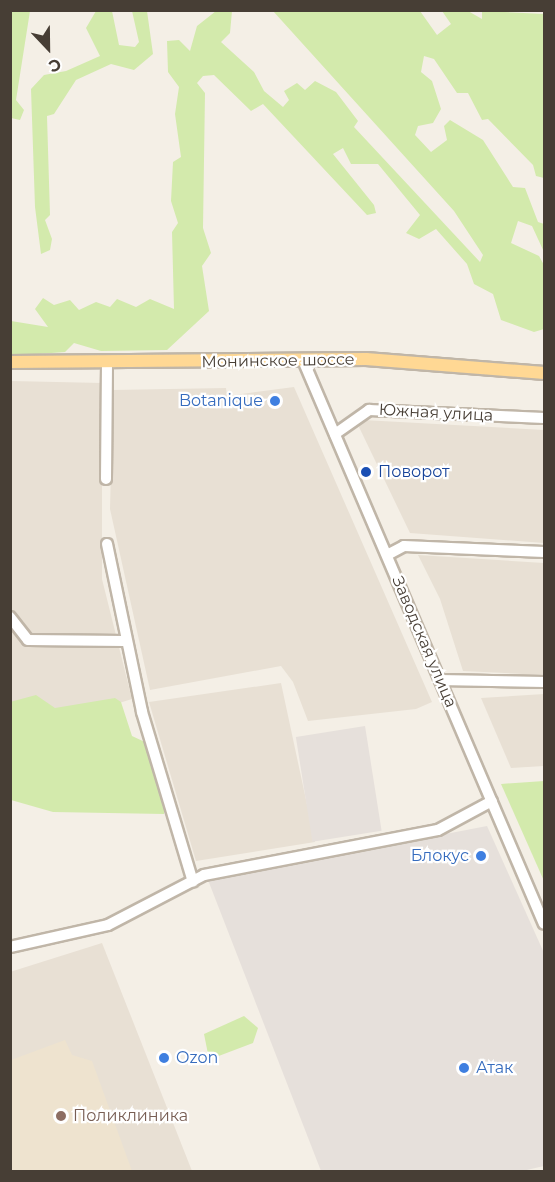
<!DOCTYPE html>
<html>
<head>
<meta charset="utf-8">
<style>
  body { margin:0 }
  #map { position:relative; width:555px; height:1182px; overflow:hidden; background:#f4efe6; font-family:Montserrat,sans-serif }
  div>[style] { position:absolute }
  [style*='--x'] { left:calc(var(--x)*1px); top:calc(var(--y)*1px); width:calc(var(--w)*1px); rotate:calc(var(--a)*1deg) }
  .residential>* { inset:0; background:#e8e0d4 }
  .industrial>* { inset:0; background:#e6e0db; transform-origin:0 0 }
  .education>* { inset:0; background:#eee3cf }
  .green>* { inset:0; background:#d3eaac }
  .roads { filter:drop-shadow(2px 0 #c0b6a8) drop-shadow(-2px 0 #c0b6a8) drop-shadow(0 2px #c0b6a8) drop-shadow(0 -2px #c0b6a8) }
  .minor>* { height:10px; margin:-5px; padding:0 5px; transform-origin:5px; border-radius:5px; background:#fff }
  .major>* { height:12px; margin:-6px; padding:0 6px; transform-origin:6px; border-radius:6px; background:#ffd894 }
  .dots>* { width:16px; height:16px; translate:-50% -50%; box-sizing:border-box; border:3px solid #fff; border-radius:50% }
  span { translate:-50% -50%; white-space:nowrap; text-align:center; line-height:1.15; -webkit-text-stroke:4.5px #fff; paint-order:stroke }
  .street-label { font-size:16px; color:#473e35 }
  .shop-label { font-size:16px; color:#366cbe }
  .right { translate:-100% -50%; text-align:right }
  .left { translate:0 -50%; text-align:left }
  .transit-label { font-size:16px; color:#164399 }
  .education-label { font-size:16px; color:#785e54 }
  .frame { position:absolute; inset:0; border:12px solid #473e35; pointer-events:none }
  .north { position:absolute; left:18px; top:18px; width:60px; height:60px; -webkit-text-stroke:4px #fff; paint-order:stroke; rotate:158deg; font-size:16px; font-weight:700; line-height:24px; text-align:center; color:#473e35 }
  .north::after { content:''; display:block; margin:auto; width:21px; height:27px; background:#473e35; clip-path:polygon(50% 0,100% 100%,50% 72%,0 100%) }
</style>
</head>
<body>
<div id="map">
  <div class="residential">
    <div style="clip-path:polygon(11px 381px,102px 383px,102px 579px,132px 699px,87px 713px,11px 711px)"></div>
    <div style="clip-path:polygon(294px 387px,432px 702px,416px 709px,308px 721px,293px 682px,281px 666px,150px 690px,110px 509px,113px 390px,226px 388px,227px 396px)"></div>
    <div style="clip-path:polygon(363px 420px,544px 430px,544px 543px,410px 533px,359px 427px)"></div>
    <div style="clip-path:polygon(418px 555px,544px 563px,544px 675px,463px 671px,440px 599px)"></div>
    <div style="clip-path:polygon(281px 683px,315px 842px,196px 861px,149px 702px)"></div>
    <div style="clip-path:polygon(544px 694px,544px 766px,511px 768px,481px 698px)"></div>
    <div style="clip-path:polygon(102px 943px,192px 1171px,11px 1171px,10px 972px)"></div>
  </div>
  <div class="industrial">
    <div style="left:365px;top:726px;width:106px;height:70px;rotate:81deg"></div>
    <div style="clip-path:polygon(487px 826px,544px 953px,544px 1166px,518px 1172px,321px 1171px,208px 880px)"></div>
  </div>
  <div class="education">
    <div style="clip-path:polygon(65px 1040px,72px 1055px,92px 1061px,132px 1171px,11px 1171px,11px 1060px)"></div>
  </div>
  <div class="green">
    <div style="clip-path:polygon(11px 10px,30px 11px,16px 100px,24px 110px,20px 120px,11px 118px)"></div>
    <div style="clip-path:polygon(96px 11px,112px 11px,119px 45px,135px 47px,139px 42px,132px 11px,147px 11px,153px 54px,134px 70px,111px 64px,76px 80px,54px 114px,47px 116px,50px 215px,45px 220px,52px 239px,50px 250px,41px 254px,35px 207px,31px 89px,44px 75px,66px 71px,100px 56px,86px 28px)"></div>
    <div style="clip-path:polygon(216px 11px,232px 11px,230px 33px,221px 42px,254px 72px,264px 91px,283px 107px,289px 100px,284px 91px,297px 83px,305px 90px,315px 81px,336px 92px,358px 121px,354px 127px,480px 262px,483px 255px,454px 211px,273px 11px,420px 11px,437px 35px,451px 24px,442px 11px,468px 11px,482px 19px,482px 11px,544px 14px,544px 178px,536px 176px,533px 165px,488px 119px,482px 120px,468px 93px,457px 93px,434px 59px,424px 56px,421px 72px,432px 81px,441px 109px,433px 123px,418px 126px,415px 135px,431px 152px,447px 140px,444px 126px,450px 120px,483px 140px,513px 187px,525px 188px,538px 222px,544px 224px,544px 252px,532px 226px,518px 221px,511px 243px,539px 256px,544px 265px,544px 329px,534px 332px,501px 320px,493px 294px,474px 284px,467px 264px,436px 229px,419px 239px,406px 233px,420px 215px,378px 164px,351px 164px,343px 148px,333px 154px,374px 205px,376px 213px,367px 215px,263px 104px,251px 111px,214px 75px,203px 76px,197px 83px,205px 93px,203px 228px,211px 253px,202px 266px,209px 311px,167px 350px,101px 351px,74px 343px,65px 352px,11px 356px,11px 321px,48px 327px,35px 309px,43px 298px,54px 305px,70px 300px,79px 310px,96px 302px,110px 307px,117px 299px,136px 307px,150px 299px,174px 309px,172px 232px,178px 223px,171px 201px,173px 162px,181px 157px,175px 114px,179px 87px,168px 72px,167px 41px,179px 40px,190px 51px,197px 26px)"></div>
    <div style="clip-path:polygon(36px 695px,55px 708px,115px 698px,121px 702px,132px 736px,147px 743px,165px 799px,164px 814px,53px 812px,11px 800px,10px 702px)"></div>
    <div style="clip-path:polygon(544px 781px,544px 881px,501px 784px)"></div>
    <div style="clip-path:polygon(244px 1016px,258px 1028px,253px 1043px,216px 1057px,208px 1054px,204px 1034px)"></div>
  </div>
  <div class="roads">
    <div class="minor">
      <div style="--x:303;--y:360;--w:613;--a:66.86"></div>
      <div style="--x:335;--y:434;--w:42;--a:-35.2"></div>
      <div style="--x:369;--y:410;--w:175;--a:2.6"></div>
      <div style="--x:106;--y:479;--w:115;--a:-89.5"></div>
      <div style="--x:107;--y:544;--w:172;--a:78.2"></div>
      <div style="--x:142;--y:712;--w:177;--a:73.3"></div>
      <div style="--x:387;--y:555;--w:19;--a:-28"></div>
      <div style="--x:404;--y:546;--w:140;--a:2.5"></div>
      <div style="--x:10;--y:617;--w:29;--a:52"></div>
      <div style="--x:28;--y:640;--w:96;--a:0.6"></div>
      <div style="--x:440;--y:680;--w:104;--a:1.1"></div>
      <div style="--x:10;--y:947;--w:100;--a:-12.7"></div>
      <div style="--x:108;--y:925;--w:108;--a:-27.5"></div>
      <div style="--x:204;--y:875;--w:238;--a:-10.9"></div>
      <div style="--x:438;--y:830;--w:61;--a:-28.2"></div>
    </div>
    <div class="major">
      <div style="--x:10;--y:362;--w:356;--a:-0.5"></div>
      <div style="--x:366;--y:359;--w:179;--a:4.5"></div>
    </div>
  </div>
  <div class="dots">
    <div style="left:275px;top:401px;background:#3f7fe0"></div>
    <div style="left:366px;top:472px;background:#1a4fb4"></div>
    <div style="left:481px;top:856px;background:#3f7fe0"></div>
    <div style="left:164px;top:1058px;background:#3f7fe0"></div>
    <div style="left:464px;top:1068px;background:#3f7fe0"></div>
    <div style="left:61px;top:1116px;background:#8d6e63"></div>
  </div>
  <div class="street-label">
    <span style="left:278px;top:361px;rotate:-1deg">Монинское шоссе</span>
    <span style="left:436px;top:413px;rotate:3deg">Южная улица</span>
    <span style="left:424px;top:642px;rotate:67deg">Заводская улица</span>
  </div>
  <div class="shop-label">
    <span class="right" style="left:263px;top:401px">Botanique</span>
    <span class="right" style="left:469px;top:856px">Блокус</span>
    <span class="left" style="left:176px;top:1058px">Ozon</span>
    <span class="left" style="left:476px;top:1068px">Атак</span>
  </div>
  <div class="transit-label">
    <span class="left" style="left:378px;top:472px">Поворот</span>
  </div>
  <div class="education-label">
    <span class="left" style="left:73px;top:1116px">Поликлиника</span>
  </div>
  <div class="frame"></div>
  <div class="north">С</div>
</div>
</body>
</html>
